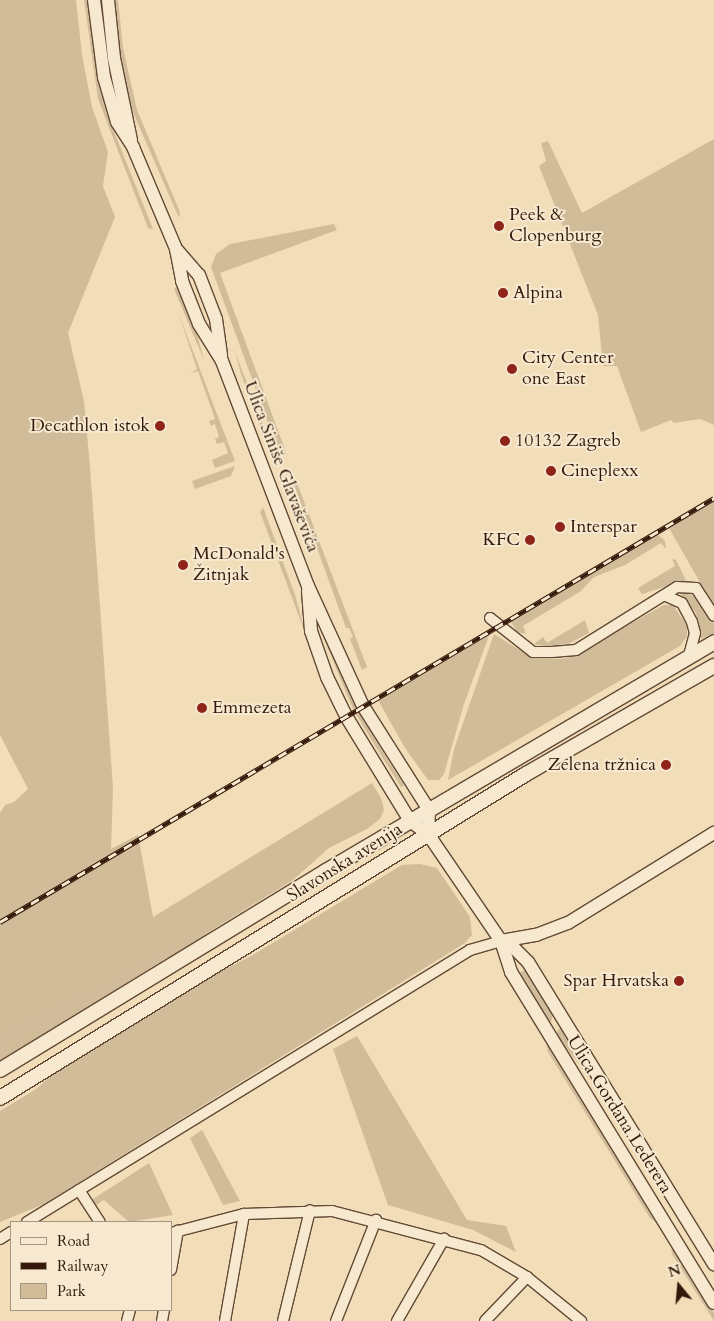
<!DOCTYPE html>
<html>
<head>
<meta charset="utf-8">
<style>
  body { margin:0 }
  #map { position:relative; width:714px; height:1321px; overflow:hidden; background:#f1ddb7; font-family:Cardo,serif }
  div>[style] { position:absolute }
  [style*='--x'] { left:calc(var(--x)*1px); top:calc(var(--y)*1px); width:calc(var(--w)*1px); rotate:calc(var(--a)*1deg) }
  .green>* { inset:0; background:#d1bc9a; transform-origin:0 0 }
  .roads { filter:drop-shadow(1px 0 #634935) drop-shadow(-1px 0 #634935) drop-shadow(0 1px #634935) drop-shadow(0 -1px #634935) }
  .minor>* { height:10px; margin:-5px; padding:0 5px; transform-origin:5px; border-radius:5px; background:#f6e9d0 }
  .tertiary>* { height:12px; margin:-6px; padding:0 6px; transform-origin:6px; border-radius:6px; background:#f6e9d0 }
  .secondary>* { height:14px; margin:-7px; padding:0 7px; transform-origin:7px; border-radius:7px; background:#f6e9d0 }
  .rail>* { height:5px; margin-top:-2.5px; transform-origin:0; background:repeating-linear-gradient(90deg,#f6e9d0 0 9px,#34180a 0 18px); box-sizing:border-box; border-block:1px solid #34180a }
  .dots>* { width:14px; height:14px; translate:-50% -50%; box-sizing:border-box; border:2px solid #f6e9d0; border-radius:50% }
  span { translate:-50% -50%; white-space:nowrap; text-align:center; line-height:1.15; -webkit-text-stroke:4px #f6e9d0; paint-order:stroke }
  .poi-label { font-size:18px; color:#34180a }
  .left { translate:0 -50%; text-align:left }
  .right { translate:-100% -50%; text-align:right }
  .street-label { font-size:18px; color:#34180a }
  .legend { position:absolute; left:10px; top:1221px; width:162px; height:90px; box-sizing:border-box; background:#f6e9d0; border:1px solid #a89581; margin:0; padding:6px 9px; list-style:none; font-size:15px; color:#34180a }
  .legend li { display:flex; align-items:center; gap:10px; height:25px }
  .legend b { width:25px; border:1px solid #a89581 }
  .north { position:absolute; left:654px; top:1261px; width:50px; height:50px; -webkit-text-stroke:4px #f6e9d0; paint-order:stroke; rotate:343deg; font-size:14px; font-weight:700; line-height:20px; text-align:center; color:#34180a }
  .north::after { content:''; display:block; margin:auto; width:18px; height:22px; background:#34180a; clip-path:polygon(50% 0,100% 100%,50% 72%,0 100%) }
</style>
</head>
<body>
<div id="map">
  <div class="green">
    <div style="clip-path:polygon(0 0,76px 0,82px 55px,92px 107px,108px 152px,103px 186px,115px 217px,68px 333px,84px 401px,90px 467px,113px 788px,111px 849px,138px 835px,153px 917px,372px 783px,381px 798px,384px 810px,380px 819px,367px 829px,329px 848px,293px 880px,0 1061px,0 813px,5px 805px,14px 802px,28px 789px,0 735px)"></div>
    <div style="clip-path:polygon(84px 0,89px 0,98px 79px,107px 114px,153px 229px,148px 228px,98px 99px)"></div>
    <div style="clip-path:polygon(114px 0,118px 0,123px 48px,137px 110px,180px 212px,179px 218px,132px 110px,121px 67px)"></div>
    <div style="clip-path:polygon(714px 139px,714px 425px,700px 419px,674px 423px,671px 420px,641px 432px,617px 366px,603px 366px,598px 315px,539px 166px,546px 161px,541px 143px,548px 141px,582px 213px)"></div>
    <div style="clip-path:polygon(334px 224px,337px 230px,220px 273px,287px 455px,284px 456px,274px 439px,211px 267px,216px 254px,230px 244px)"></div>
    <div style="clip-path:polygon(178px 287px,198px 338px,204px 360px,174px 289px)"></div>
    <div style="clip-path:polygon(178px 312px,235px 461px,215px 468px,212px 460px,228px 453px,224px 442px,217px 444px,215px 439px,219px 437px,215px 424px,211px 426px,209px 421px,215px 419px,198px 371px,190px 374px,197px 369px)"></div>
    <div style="clip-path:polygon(235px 352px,267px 435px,265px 439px,241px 374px)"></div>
    <div style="clip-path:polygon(235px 466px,231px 476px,195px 489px,192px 481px)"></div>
    <div style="clip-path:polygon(294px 475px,367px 667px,362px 670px,350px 639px,353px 637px,349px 628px,346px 628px,292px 479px)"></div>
    <div style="clip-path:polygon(714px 501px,714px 607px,669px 528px)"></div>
    <div style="clip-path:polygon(263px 507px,295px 595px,306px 635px,260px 512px)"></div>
    <div style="clip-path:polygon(657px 534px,665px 541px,666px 549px,661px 543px,625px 565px,594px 577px,581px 591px,523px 626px,526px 634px,517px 632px,511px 622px)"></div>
    <div style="clip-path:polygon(672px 559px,676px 560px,686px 580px,642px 594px,638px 588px,675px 566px)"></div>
    <div style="clip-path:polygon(679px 592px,693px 595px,714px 624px,714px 633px,701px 639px,696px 613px)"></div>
    <div style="clip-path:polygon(664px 605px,673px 605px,687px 626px,687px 636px,680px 646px,448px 780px,454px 749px,494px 634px,531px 657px,561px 659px,572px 656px)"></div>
    <div style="clip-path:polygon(585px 620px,589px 633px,570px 643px,550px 647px,534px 644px,543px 637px,547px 643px)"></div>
    <div style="clip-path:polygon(320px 629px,324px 629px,357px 707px,353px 709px)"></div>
    <div style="clip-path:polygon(490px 633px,464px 704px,444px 774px,439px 780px,428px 780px,405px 748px,378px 700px)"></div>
    <div style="clip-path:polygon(360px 712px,379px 746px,404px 785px,401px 787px,374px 744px,356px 714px)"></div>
    <div style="left:386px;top:842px;width:4px;height:453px;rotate:63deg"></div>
    <div style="clip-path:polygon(420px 864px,437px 868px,470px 917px,472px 935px,465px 943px,44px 1204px,0 1222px,0 1111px,36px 1089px,63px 1065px,194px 985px,251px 956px,402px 865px)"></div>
    <div style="clip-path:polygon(526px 969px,553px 1014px,551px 1023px,518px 974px)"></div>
    <div style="clip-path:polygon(561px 1027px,604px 1096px,555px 1034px)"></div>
    <div style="clip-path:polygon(357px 1036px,467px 1220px,506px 1226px,516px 1252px,473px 1230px,388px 1205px,333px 1049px)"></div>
    <div style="clip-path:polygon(546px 1043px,548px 1044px,658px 1224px,650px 1218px,548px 1052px)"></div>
    <div style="clip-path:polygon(202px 1130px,240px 1201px,223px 1205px,190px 1138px)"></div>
    <div style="clip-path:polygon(149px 1163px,173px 1215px,129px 1222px,104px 1200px,96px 1205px,93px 1199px)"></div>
    <div style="clip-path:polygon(671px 1244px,714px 1313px,714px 1321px,672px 1254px)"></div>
  </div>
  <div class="roads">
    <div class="minor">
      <div style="--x:666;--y:596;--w:17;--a:24"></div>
      <div style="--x:682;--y:603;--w:21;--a:62"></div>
      <div style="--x:692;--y:622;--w:11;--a:75"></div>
      <div style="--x:695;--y:633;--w:24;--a:105"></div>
      <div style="--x:490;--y:618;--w:55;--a:38.3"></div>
      <div style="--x:533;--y:652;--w:19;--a:0"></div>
      <div style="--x:552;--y:652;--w:24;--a:-5"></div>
      <div style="--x:576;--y:650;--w:119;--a:-32"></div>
      <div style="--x:677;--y:587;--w:19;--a:3"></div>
      <div style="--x:696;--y:588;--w:33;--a:57"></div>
      <div style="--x:79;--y:1190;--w:38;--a:57"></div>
      <div style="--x:27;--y:1222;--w:520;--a:-31.55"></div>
      <div style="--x:470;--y:950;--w:32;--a:-16"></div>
      <div style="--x:171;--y:1233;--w:75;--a:-14.6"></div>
      <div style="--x:244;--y:1214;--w:88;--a:-2"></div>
      <div style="--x:332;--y:1211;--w:154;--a:14.7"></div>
      <div style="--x:481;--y:1250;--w:53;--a:30.4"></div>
      <div style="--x:527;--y:1277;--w:70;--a:39.2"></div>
      <div style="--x:0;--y:1239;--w:13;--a:-32"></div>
      <div style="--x:171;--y:1270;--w:40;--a:-80"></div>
      <div style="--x:127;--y:1321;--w:11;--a:-75"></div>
      <div style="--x:162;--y:1321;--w:11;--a:-80"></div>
      <div style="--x:225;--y:1321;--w:109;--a:-79.9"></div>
      <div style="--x:283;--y:1321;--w:114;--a:-76.3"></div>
      <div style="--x:336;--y:1321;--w:109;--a:-68.4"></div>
      <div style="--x:397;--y:1321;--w:95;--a:-60.2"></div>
      <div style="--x:485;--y:1321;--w:61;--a:-46.3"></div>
    </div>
    <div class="tertiary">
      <div style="--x:94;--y:0;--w:78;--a:82.6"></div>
      <div style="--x:104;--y:77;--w:47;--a:73.9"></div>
      <div style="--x:117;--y:122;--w:30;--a:57"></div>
      <div style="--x:133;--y:147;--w:111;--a:67.1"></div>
      <div style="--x:176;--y:249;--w:33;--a:79"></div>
      <div style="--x:182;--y:281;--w:46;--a:68.4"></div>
      <div style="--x:199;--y:324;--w:44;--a:58.1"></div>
      <div style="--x:222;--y:361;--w:241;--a:69.1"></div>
      <div style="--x:308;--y:586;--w:132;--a:65.4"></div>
      <div style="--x:363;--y:706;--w:123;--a:57.6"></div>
      <div style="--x:429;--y:810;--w:24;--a:92"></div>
      <div style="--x:108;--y:0;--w:58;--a:84.1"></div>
      <div style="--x:114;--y:58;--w:84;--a:78.3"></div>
      <div style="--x:177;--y:250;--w:33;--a:49"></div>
      <div style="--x:199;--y:275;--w:47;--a:68.9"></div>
      <div style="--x:216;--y:319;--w:37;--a:82"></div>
      <div style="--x:308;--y:591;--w:40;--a:85.7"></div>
      <div style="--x:311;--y:631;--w:49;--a:70.8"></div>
      <div style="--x:327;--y:677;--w:43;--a:64"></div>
      <div style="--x:346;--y:716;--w:123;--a:58.6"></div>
      <div style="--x:410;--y:821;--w:22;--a:36"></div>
      <div style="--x:428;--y:834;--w:130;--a:55.7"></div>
      <div style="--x:501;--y:941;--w:33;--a:72"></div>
      <div style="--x:511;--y:972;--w:388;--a:58.5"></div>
      <div style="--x:501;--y:941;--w:15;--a:28"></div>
      <div style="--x:514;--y:948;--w:20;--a:45"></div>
      <div style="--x:528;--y:962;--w:355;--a:58.4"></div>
      <div style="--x:501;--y:941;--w:36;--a:-10"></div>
      <div style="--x:536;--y:935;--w:34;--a:-21"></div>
      <div style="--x:568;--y:923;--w:172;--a:-31.7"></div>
    </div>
    <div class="secondary">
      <div style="--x:0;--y:1070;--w:382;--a:-31.4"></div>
      <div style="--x:326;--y:871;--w:451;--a:-30.5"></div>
      <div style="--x:0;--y:1098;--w:618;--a:-31.63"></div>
      <div style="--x:526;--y:774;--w:217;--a:-29.9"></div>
    </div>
  </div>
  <div class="rail">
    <div style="--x:0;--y:922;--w:830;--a:-30.7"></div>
  </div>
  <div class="dots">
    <div style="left:499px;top:226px;background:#8f2418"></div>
    <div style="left:503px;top:293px;background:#8f2418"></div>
    <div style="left:512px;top:369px;background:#8f2418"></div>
    <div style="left:160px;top:426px;background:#8f2418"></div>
    <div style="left:505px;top:441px;background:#8f2418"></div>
    <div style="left:551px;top:471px;background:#8f2418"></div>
    <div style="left:560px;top:527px;background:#8f2418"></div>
    <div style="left:530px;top:540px;background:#8f2418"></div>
    <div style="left:183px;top:565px;background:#8f2418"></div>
    <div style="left:202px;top:708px;background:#8f2418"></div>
    <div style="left:666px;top:765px;background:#8f2418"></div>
    <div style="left:679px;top:981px;background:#8f2418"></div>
  </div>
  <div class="poi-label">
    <span class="left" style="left:509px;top:226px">Peek &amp;<br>Clopenburg</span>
    <span class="left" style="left:513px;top:293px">Alpina</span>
    <span class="left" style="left:522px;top:369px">City Center<br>one East</span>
    <span class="right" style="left:150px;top:426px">Decathlon istok</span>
    <span class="left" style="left:515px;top:441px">10132 Zagreb</span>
    <span class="left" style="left:561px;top:471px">Cineplexx</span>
    <span class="left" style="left:570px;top:527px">Interspar</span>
    <span class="right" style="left:520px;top:540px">KFC</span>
    <span class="left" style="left:193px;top:565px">McDonald's<br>Žitnjak</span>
    <span class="left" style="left:212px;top:708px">Emmezeta</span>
    <span class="right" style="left:656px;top:765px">Zelena tržnica</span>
    <span class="right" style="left:669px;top:981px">Spar Hrvatska</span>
  </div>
  <div class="street-label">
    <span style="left:281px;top:467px;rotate:69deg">Ulica Siniše Glavaševića</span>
    <span style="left:345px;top:863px;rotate:-32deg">Slavonska avenija</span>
    <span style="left:619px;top:1115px;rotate:58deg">Ulica Gordana Lederera</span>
  </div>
  <ul class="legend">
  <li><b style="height:6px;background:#f6e9d0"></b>Road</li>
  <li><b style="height:6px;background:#34180a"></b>Railway</li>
  <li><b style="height:14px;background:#d1bc9a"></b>Park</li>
  </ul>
  <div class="north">N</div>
</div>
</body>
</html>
